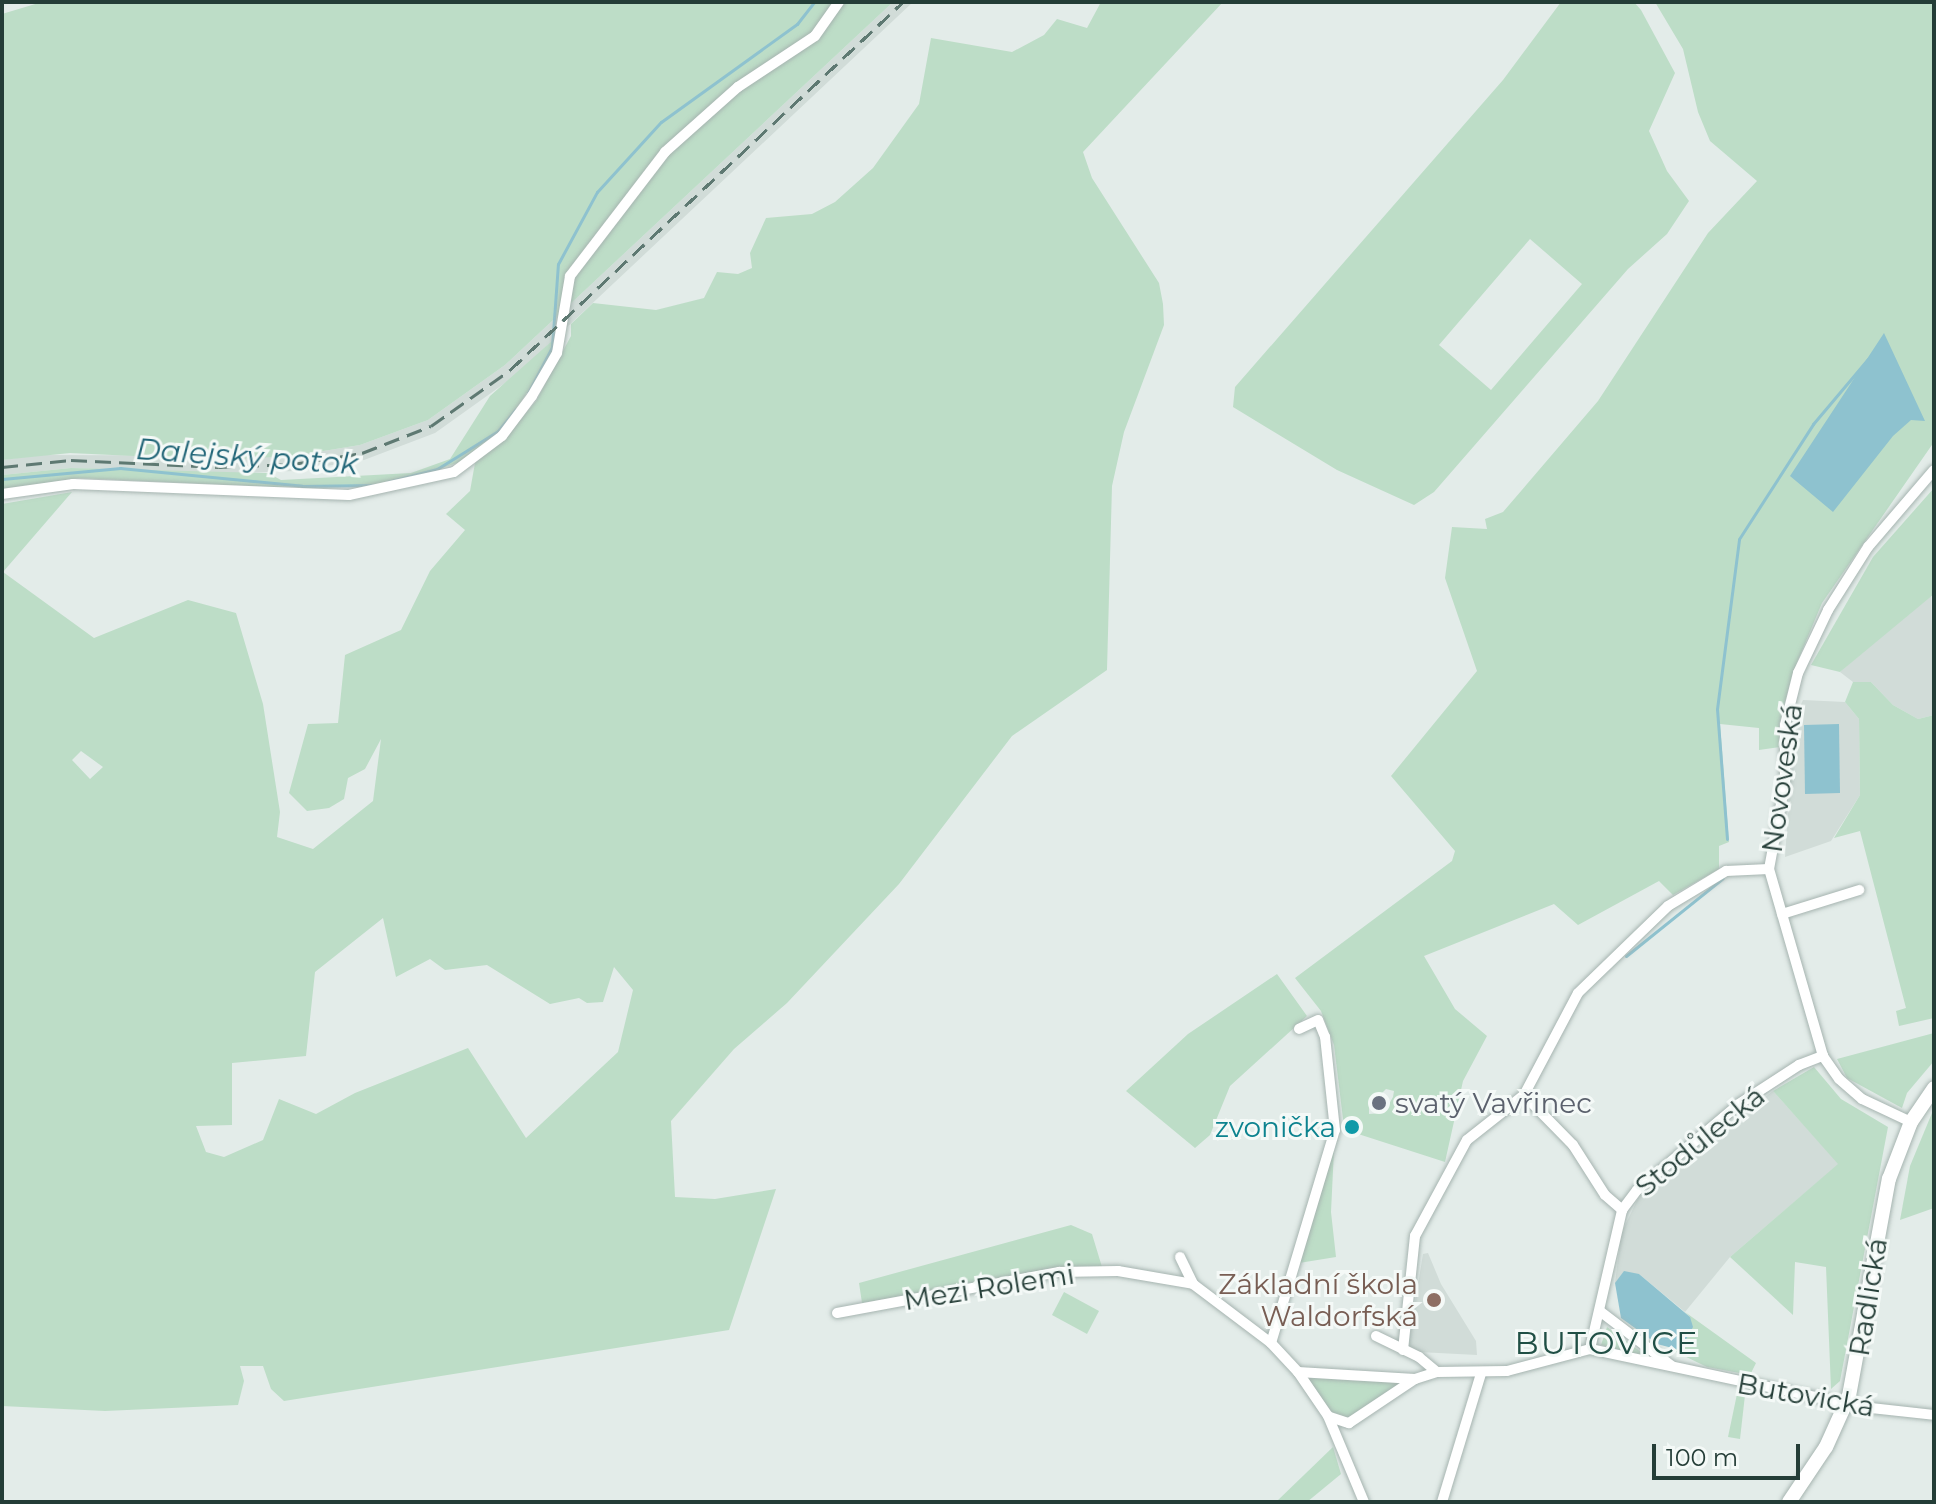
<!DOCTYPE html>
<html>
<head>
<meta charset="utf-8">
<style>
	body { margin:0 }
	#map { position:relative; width:1936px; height:1504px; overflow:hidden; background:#e3ece9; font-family:Montserrat,sans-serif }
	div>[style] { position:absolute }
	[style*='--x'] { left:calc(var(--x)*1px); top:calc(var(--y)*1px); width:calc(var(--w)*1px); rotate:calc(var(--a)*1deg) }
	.built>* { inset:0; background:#d1dcd8 }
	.green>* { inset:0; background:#bdddc7 }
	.water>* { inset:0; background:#8ec2cf }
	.stream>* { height:3px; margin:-1.5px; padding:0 1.5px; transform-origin:1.5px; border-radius:1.5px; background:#8ec2cf }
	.roads { filter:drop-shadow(0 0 2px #a6b4b0) drop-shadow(0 0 2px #a6b4b0) }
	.street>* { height:10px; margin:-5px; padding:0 5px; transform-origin:5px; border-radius:5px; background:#fff }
	.secondary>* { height:14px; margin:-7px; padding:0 7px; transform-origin:7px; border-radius:7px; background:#fff }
	.rail>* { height:3px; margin-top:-1.5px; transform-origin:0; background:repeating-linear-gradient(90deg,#5e7972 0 16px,transparent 0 24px) }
	.dots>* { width:22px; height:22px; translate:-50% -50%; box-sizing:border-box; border:4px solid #f4f9f7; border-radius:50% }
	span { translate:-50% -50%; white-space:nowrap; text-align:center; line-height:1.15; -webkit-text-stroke:6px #f4f9f7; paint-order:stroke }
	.street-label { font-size:28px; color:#243d37 }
	.worship-label { font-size:28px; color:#5b616d }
	.left { translate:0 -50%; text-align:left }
	.culture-label { font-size:28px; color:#0d838f }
	.right { translate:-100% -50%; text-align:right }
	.education-label { font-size:28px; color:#785e54 }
	.water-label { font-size:30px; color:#206577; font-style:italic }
	.quarter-label { font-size:32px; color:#204f45; letter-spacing:2px }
	.frame { position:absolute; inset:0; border:4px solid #243d37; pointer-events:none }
	.scale { position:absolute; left:1652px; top:1444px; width:148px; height:36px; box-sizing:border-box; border:4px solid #243d37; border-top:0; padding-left:10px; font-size:24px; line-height:28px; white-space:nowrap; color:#243d37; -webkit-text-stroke:6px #f4f9f7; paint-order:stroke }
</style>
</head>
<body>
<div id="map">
	<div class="built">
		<i style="clip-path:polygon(893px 2px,913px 2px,515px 376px,435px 433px,364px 460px,294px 471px,219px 474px,71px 468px,2px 475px,2px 460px,38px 455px,293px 456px,360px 445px,428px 420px,505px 365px)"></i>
		<i style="clip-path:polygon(1931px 591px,1934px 715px,1918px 719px,1893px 705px,1871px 682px,1853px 682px,1840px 672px)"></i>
		<i style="clip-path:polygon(1803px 700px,1845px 702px,1859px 719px,1860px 795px,1831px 841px,1785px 857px,1795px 717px)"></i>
		<i style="clip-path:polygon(1773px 1091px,1839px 1164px,1730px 1257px,1685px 1312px,1639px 1274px,1615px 1283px,1621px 1234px,1640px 1194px)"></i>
		<i style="clip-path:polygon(1428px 1253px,1441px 1284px,1476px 1341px,1477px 1355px,1419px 1352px,1408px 1346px,1423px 1254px)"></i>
	</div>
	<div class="green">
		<i style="clip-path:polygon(42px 2px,893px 2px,505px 365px,428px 420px,360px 445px,293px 456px,219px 460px,70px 453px,2px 460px,2px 14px)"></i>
		<i style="clip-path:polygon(evenodd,1101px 2px,1223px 2px,1083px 152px,1092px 178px,1159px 283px,1163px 304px,1164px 325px,1124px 432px,1112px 486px,1107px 670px,1012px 736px,899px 884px,787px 1003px,734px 1049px,671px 1121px,675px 1197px,715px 1199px,776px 1189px,729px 1330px,284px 1401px,271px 1389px,263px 1366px,240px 1366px,244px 1381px,238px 1405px,105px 1411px,2px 1406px,2px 504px,72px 492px,3px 572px,94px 638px,188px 600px,236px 613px,263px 704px,280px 812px,277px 837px,313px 849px,373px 801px,381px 739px,365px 769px,348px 778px,344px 799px,329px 808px,307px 811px,289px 793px,308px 724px,338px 723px,345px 655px,401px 630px,430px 571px,465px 530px,446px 514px,470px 491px,475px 463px,506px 437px,536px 401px,571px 336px,571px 324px,593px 303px,656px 310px,704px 298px,717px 272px,738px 274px,752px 268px,750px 253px,766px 218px,812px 214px,835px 202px,873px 168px,919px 104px,931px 38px,1012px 52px,1044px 35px,1057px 19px,1087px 28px,1101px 2px,81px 751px,103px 767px,90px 779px,72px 760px,81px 751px,1101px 2px,383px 918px,396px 977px,430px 959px,445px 970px,487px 965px,550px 1004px,579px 998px,587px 1003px,603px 1002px,614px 967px,633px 990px,618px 1052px,526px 1138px,468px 1048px,355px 1093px,316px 1114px,279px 1099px,263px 1140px,224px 1157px,206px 1152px,196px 1126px,232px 1125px,232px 1063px,306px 1056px,315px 972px,383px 918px)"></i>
		<i style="clip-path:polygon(evenodd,1561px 2px,1634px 2px,1641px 10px,1675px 73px,1649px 131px,1667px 171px,1689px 201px,1667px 234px,1628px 269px,1434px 492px,1414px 505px,1337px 470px,1233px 407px,1235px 387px,1503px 80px,1561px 2px,1530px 239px,1582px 284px,1491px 390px,1439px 345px,1530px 239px)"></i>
		<i style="clip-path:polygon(evenodd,1655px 2px,1934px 2px,1934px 442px,1822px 603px,1793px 672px,1779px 725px,1780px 747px,1759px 750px,1759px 728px,1720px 724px,1729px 842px,1719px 846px,1719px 869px,1673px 895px,1659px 881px,1578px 925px,1554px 904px,1424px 956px,1455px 1009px,1487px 1036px,1463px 1081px,1445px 1162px,1352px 1132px,1356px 1128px,1352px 1122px,1347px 1125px,1343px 1119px,1334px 1045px,1321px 1011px,1295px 978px,1452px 861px,1455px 851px,1391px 776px,1477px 671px,1445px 578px,1452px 527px,1487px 529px,1485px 519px,1503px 512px,1598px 401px,1708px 233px,1757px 181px,1710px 141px,1698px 112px,1683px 49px,1655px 2px,1386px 1089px,1394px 1091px,1393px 1097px,1384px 1113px,1369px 1114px,1369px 1106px,1386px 1089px)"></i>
		<i style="clip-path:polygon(552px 341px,553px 354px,501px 431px,460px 462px,394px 484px,272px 487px,78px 478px,2px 490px,2px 475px,71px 468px,268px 473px,281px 480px,411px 473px,450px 459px,490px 396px)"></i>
		<i style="clip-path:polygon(1934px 488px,1934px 594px,1840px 672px,1811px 665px,1873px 557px)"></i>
		<i style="clip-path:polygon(1853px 682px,1871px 682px,1893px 705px,1918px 719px,1934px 715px,1934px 1018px,1899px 1026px,1896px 1011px,1906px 1008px,1860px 831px,1834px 838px,1860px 795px,1859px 719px,1845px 702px)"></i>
		<i style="clip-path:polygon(1277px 974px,1307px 1016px,1230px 1086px,1210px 1135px,1195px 1148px,1126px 1091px,1188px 1034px)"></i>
		<i style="clip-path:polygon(1934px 1033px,1934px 1061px,1907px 1093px,1902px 1108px,1847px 1078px,1837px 1059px)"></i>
		<i style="clip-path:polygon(1814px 1067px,1841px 1099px,1888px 1127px,1840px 1381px,1831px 1389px,1826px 1267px,1795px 1262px,1793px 1315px,1730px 1257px,1838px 1164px,1773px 1091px)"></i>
		<i style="clip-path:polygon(1932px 1113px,1934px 1208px,1900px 1220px,1910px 1166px)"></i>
		<i style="clip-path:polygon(1334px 1150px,1331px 1212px,1336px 1257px,1299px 1263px)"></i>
		<i style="clip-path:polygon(1071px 1225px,1092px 1234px,1102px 1267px,1059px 1269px,862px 1303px,859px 1283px)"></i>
		<i style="clip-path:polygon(1064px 1292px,1099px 1311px,1087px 1334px,1052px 1315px)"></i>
		<i style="clip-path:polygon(1685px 1312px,1756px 1363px,1750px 1375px,1707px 1367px,1674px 1351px,1690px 1317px)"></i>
		<i style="clip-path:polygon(1607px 1327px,1641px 1352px,1641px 1356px,1601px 1345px)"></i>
		<i style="clip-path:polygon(1306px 1376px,1356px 1381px,1407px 1380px,1348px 1418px,1333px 1414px)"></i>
		<i style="clip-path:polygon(1737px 1394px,1745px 1395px,1740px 1439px,1728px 1437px)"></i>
		<i style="clip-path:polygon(1333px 1447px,1341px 1474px,1307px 1502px,1276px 1502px)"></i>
	</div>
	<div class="water">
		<i style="clip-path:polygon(1884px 333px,1925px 421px,1911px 420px,1893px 436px,1833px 512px,1790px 476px)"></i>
		<i style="clip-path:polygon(1839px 724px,1840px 793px,1805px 794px,1804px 725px)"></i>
		<i style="clip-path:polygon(1624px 1271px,1639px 1274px,1690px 1317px,1693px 1327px,1680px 1350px,1657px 1344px,1621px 1318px,1615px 1283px)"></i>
	</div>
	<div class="stream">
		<i style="--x:528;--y:393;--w:52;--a:-62.4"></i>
		<i style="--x:552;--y:347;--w:83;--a:-85.9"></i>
		<i style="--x:558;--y:264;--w:82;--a:-61.6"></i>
		<i style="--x:597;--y:192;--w:95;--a:-47.6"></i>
		<i style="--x:661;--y:122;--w:168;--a:-35.8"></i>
		<i style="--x:797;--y:24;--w:28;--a:-52"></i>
		<i style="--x:2;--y:479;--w:119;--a:-5.3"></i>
		<i style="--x:120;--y:468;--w:183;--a:5.6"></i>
		<i style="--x:302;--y:486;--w:74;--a:-0.8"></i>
		<i style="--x:387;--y:482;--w:52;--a:-14.6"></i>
		<i style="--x:437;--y:469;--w:72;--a:-31.9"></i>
		<i style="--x:498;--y:431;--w:28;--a:-51"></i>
		<i style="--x:1727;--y:839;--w:130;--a:-94.4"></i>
		<i style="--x:1717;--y:709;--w:171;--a:-82.6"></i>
		<i style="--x:1739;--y:539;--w:137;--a:-57.2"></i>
		<i style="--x:1813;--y:424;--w:85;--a:-49.8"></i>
		<i style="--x:1626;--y:956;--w:124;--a:-38.8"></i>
	</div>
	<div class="roads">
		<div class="street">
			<i style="--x:2;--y:494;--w:72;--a:-8"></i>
			<i style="--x:73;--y:484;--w:276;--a:2.3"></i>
			<i style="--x:349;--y:495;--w:107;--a:-12.4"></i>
			<i style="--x:454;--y:472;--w:60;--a:-36.9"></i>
			<i style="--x:502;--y:436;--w:50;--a:-53.1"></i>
			<i style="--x:532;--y:396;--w:50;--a:-59.8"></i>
			<i style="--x:557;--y:353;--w:78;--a:-80.4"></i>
			<i style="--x:570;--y:276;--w:156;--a:-52.5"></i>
			<i style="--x:665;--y:152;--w:98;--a:-41.7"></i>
			<i style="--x:738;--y:87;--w:92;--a:-33.5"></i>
			<i style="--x:815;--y:36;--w:42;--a:-54.8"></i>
			<i style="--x:1782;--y:914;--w:81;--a:-17.3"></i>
			<i style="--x:1524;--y:1095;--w:70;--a:45.6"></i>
			<i style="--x:1573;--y:1145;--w:59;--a:57.4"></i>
			<i style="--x:1605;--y:1195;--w:23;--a:41"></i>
			<i style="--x:1911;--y:1122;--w:54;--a:-154.9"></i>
			<i style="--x:1862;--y:1099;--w:30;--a:-139"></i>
			<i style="--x:1839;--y:1079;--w:28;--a:-125"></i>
			<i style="--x:1823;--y:1056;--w:195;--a:-106.1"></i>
			<i style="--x:1769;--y:869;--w:87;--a:-79.5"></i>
			<i style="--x:1785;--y:783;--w:58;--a:-90"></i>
			<i style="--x:1785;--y:725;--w:54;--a:-76"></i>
			<i style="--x:1798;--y:673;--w:70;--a:-64.5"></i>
			<i style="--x:1828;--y:610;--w:75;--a:-57.6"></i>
			<i style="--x:1868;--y:547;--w:101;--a:-49.4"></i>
			<i style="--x:1180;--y:1257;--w:30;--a:64"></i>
			<i style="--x:1601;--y:1312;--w:89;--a:37.3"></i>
			<i style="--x:837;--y:1313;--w:226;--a:-10.5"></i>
			<i style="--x:1059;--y:1272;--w:59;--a:-1"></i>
			<i style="--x:1118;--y:1271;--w:76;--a:9.8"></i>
			<i style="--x:1193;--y:1284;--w:98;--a:37.1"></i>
			<i style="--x:1271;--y:1343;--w:40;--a:47"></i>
			<i style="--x:1298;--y:1372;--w:53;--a:55.7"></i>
			<i style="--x:1328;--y:1416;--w:93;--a:67.3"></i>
			<i style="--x:1376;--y:1336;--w:48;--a:26"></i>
			<i style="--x:1419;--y:1357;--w:23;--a:40"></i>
			<i style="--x:1271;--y:1343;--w:222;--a:-73.3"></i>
			<i style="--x:1335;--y:1130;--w:94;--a:-96.1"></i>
			<i style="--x:1325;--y:1037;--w:18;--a:-112"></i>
			<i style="--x:1318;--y:1020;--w:21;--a:155"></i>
			<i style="--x:1590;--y:1349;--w:143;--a:-77"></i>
			<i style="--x:1622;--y:1210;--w:25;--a:-53"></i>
			<i style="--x:1637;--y:1190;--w:133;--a:-40.1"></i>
			<i style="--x:1739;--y:1104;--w:72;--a:-33"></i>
			<i style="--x:1799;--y:1065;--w:26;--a:-21"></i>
			<i style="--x:1403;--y:1350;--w:115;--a:-84"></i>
			<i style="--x:1415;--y:1236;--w:109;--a:-61.6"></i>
			<i style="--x:1467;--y:1140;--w:73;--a:-38.3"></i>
			<i style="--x:1524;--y:1095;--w:115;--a:-62.1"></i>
			<i style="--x:1578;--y:993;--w:125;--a:-44"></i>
			<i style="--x:1668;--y:906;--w:68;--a:-31.1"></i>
			<i style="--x:1726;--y:871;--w:43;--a:-2.7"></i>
			<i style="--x:1298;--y:1372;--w:117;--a:3.4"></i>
			<i style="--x:1330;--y:1417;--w:20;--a:18"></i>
			<i style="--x:1349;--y:1423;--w:79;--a:-33.7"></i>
			<i style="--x:1415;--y:1379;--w:23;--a:-18"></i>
			<i style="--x:1437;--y:1372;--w:70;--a:-0.8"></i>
			<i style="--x:1507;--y:1371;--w:86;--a:-14.8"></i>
			<i style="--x:1590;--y:1349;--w:278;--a:12"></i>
			<i style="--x:1862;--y:1407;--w:72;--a:6.3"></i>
			<i style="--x:1442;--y:1502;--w:134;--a:-73.1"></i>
		</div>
		<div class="secondary">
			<i style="--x:1789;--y:1502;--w:66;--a:-56.1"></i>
			<i style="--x:1826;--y:1447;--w:56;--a:-65.7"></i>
			<i style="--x:1849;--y:1396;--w:221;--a:-79.6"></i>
			<i style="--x:1889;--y:1179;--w:61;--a:-68.9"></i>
			<i style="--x:1911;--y:1122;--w:41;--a:-55.9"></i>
		</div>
	</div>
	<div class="rail">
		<i style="--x:2;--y:467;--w:69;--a:-5.8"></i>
		<i style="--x:71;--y:460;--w:148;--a:2.7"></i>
		<i style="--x:219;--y:467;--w:74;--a:-2.3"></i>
		<i style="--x:293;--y:464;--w:70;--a:-9.1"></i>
		<i style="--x:362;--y:453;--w:74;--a:-21.4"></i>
		<i style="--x:431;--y:426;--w:97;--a:-35.3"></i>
		<i style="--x:510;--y:370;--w:538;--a:-43.12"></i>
	</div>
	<div class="dots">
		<i style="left:1379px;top:1103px;background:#6b7280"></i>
		<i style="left:1352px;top:1127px;background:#0f9aa8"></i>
		<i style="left:1434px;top:1300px;background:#8d6e63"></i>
	</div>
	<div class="street-label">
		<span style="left:1782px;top:778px;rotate:-82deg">Novoveská</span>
		<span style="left:1700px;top:1141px;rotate:-39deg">Stodůlecká</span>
		<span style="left:989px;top:1287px;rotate:-9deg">Mezi Rolemi</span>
		<span style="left:1868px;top:1297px;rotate:-81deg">Radlická</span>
		<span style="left:1806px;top:1395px;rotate:10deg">Butovická</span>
	</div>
	<div class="worship-label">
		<span class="left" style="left:1395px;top:1103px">svatý Vavřinec</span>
	</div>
	<div class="culture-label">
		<span class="right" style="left:1336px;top:1127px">zvonička</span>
	</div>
	<div class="education-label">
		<span class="right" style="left:1418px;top:1300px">Základní škola<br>Waldorfská</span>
	</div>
	<div class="water-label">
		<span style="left:247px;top:457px;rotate:4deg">Dalejský potok</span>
	</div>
	<div class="quarter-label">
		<span style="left:1607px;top:1343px">BUTOVICE</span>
	</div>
	<div class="frame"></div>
	<div class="scale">100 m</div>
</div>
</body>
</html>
